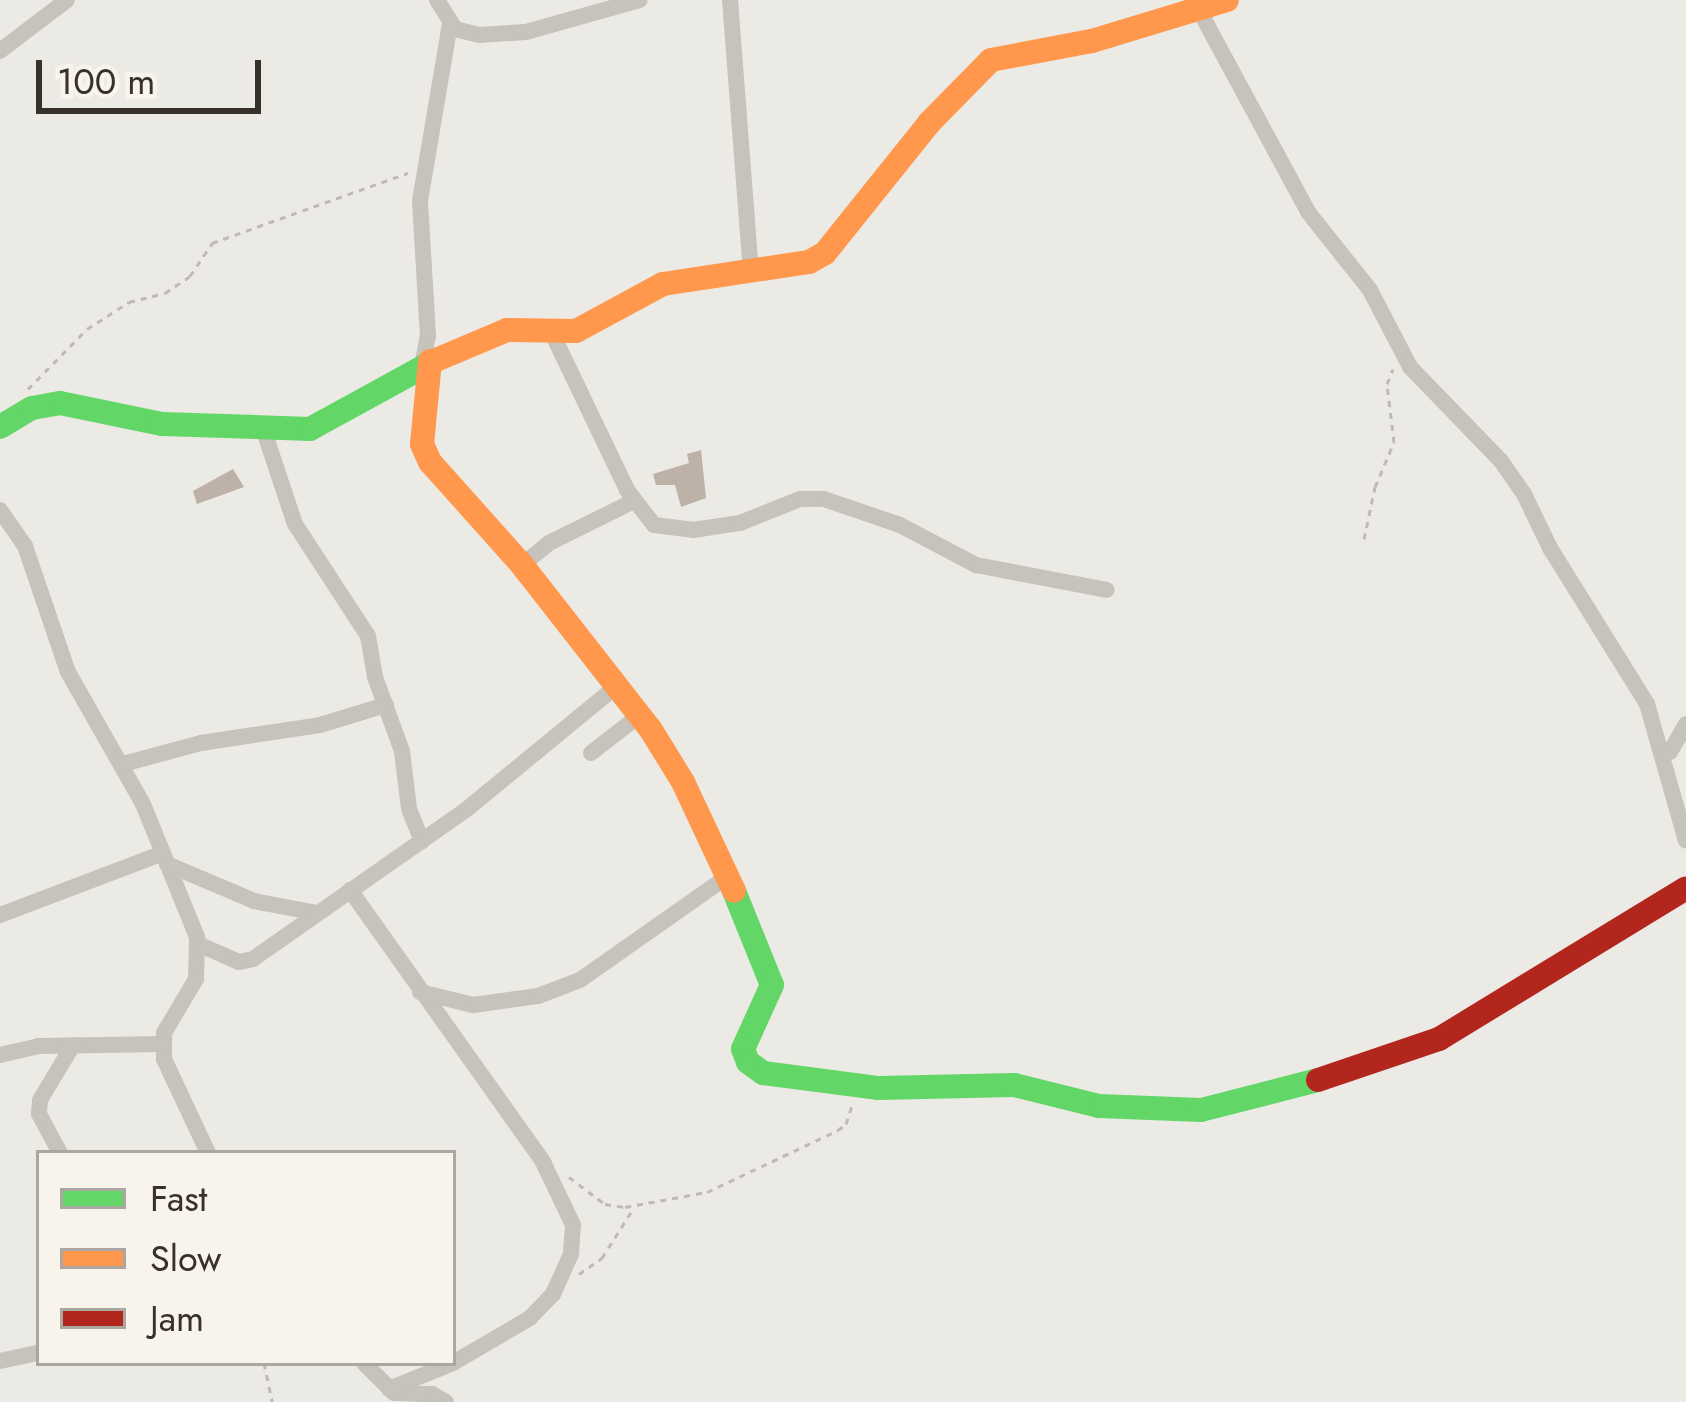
<!DOCTYPE html>
<html>
<head>
<meta charset="utf-8">
<style>
	body { margin:0 }
	#map { position:relative; width:1686px; height:1402px; overflow:hidden; background:#eceae4; font-family:Jost,sans-serif }
	div>[style] { position:absolute }
	[style*='--x'] { left:calc(var(--x)*1px); top:calc(var(--y)*1px); width:calc(var(--w)*1px); rotate:calc(var(--a)*1deg) }
	.building>* { inset:0; background:#beb1a8 }
	.path>* { height:3px; margin-top:-1.5px; transform-origin:0; background:repeating-linear-gradient(90deg,#bebab5 0 6px,transparent 0 12px) }
	.street>* { height:16px; margin:-8px; padding:0 8px; transform-origin:8px; border-radius:8px; background:#c6c2bc }
	.fast>* { height:24px; margin:-12px; padding:0 12px; transform-origin:12px; border-radius:12px; background:#63d668 }
	.slow>* { height:24px; margin:-12px; padding:0 12px; transform-origin:12px; border-radius:12px; background:#ff974d }
	.jam>* { height:24px; margin:-12px; padding:0 12px; transform-origin:12px; border-radius:12px; background:#b3261e }
	span { translate:-50% -50%; white-space:nowrap; text-align:center; line-height:1.15; -webkit-text-stroke:12px #f8f4ec; paint-order:stroke }
	.legend { position:absolute; left:36px; top:1150px; width:420px; height:216px; box-sizing:border-box; background:#f8f4ec; border:3px solid #aba69f; margin:0; padding:15px 21px; list-style:none; font-size:36px; color:#37302b }
	.legend li { display:flex; align-items:center; gap:24px; height:60px }
	.legend b { width:60px; border:3px solid #aba69f }
	.scale { position:absolute; left:36px; top:60px; width:225px; height:54px; box-sizing:border-box; border:6px solid #37302b; border-top:0; padding-left:15px; font-size:36px; line-height:42px; white-space:nowrap; color:#37302b; -webkit-text-stroke:9px #f8f4ec; paint-order:stroke }
</style>
</head>
<body>
<div id="map">
	<div class="building">
		<i style="clip-path:polygon(701px 450px,706px 498px,681px 507px,675px 485px,656px 485px,653px 474px,689px 463px,687px 454px)"></i>
		<i style="clip-path:polygon(233px 469px,244px 487px,197px 504px,193px 491px)"></i>
	</div>
	<div class="path">
		<i style="--x:28;--y:389;--w:84;--a:-45.5"></i>
		<i style="--x:87;--y:329;--w:50;--a:-32.7"></i>
		<i style="--x:129;--y:302;--w:37;--a:-14"></i>
		<i style="--x:165;--y:293;--w:30;--a:-34"></i>
		<i style="--x:190;--y:276;--w:40;--a:-56"></i>
		<i style="--x:212;--y:243;--w:208;--a:-19.7"></i>
		<i style="--x:1364;--y:539;--w:53;--a:-78.1"></i>
		<i style="--x:1375;--y:487;--w:49;--a:-67.1"></i>
		<i style="--x:1394;--y:442;--w:58;--a:-96.9"></i>
		<i style="--x:1387;--y:384;--w:16;--a:-68"></i>
		<i style="--x:569;--y:1177;--w:45;--a:36.9"></i>
		<i style="--x:605;--y:1204;--w:20;--a:9"></i>
		<i style="--x:625;--y:1207;--w:83;--a:-10.4"></i>
		<i style="--x:707;--y:1192;--w:145;--a:-25.3"></i>
		<i style="--x:838;--y:1130;--w:10;--a:-37"></i>
		<i style="--x:846;--y:1124;--w:22;--a:-72"></i>
		<i style="--x:579;--y:1274;--w:28;--a:-35"></i>
		<i style="--x:602;--y:1258;--w:58;--a:-57.7"></i>
		<i style="--x:264;--y:1363;--w:40;--a:78"></i>
	</div>
	<div class="street">
		<i style="--x:437;--y:0;--w:34;--a:58"></i>
		<i style="--x:455;--y:29;--w:25;--a:14"></i>
		<i style="--x:479;--y:35;--w:47;--a:-3.7"></i>
		<i style="--x:526;--y:32;--w:118;--a:-15.7"></i>
		<i style="--x:730;--y:0;--w:273;--a:85.6"></i>
		<i style="--x:1199;--y:10;--w:230;--a:61.6"></i>
		<i style="--x:1308;--y:212;--w:100;--a:51.5"></i>
		<i style="--x:1370;--y:290;--w:87;--a:62.5"></i>
		<i style="--x:1410;--y:367;--w:131;--a:45.9"></i>
		<i style="--x:1501;--y:461;--w:40;--a:55.1"></i>
		<i style="--x:1524;--y:494;--w:60;--a:64.3"></i>
		<i style="--x:1550;--y:548;--w:184;--a:58.1"></i>
		<i style="--x:1647;--y:704;--w:142;--a:74.1"></i>
		<i style="--x:0;--y:51;--w:84;--a:-37.3"></i>
		<i style="--x:550;--y:329;--w:178;--a:64.4"></i>
		<i style="--x:627;--y:490;--w:44;--a:52.4"></i>
		<i style="--x:654;--y:525;--w:39;--a:7"></i>
		<i style="--x:693;--y:530;--w:48;--a:-8.5"></i>
		<i style="--x:740;--y:523;--w:65;--a:-21.8"></i>
		<i style="--x:800;--y:499;--w:24;--a:0"></i>
		<i style="--x:824;--y:499;--w:80;--a:18.9"></i>
		<i style="--x:900;--y:525;--w:86;--a:27.8"></i>
		<i style="--x:976;--y:565;--w:133;--a:10.8"></i>
		<i style="--x:422;--y:366;--w:31;--a:-79"></i>
		<i style="--x:428;--y:336;--w:135;--a:-93.4"></i>
		<i style="--x:420;--y:201;--w:181;--a:-80.4"></i>
		<i style="--x:264;--y:431;--w:98;--a:71.6"></i>
		<i style="--x:295;--y:524;--w:134;--a:56.9"></i>
		<i style="--x:368;--y:636;--w:42;--a:80.3"></i>
		<i style="--x:375;--y:677;--w:79;--a:70"></i>
		<i style="--x:402;--y:751;--w:58;--a:83.1"></i>
		<i style="--x:409;--y:809;--w:35;--a:68"></i>
		<i style="--x:0;--y:510;--w:44;--a:55.2"></i>
		<i style="--x:25;--y:546;--w:133;--a:71.2"></i>
		<i style="--x:68;--y:672;--w:152;--a:60.4"></i>
		<i style="--x:143;--y:804;--w:144;--a:67.9"></i>
		<i style="--x:197;--y:937;--w:42;--a:91.4"></i>
		<i style="--x:196;--y:979;--w:63;--a:120.7"></i>
		<i style="--x:164;--y:1033;--w:26;--a:90"></i>
		<i style="--x:164;--y:1059;--w:104;--a:64.9"></i>
		<i style="--x:522;--y:565;--w:35;--a:-39"></i>
		<i style="--x:549;--y:543;--w:95;--a:-26.3"></i>
		<i style="--x:1670;--y:752;--w:32;--a:-60"></i>
		<i style="--x:591;--y:753;--w:62;--a:-37.8"></i>
		<i style="--x:123;--y:764;--w:81;--a:-15.1"></i>
		<i style="--x:201;--y:743;--w:120;--a:-8.6"></i>
		<i style="--x:320;--y:725;--w:69;--a:-16.9"></i>
		<i style="--x:167;--y:864;--w:95;--a:23"></i>
		<i style="--x:254;--y:901;--w:64;--a:10.8"></i>
		<i style="--x:350;--y:890;--w:334;--a:54.6"></i>
		<i style="--x:543;--y:1162;--w:70;--a:64.5"></i>
		<i style="--x:573;--y:1225;--w:29;--a:94"></i>
		<i style="--x:571;--y:1254;--w:44;--a:114.2"></i>
		<i style="--x:553;--y:1294;--w:33;--a:134"></i>
		<i style="--x:530;--y:1318;--w:89;--a:149.7"></i>
		<i style="--x:0;--y:915;--w:174;--a:-20.8"></i>
		<i style="--x:198;--y:944;--w:45;--a:23.7"></i>
		<i style="--x:239;--y:962;--w:14;--a:-12"></i>
		<i style="--x:253;--y:959;--w:261;--a:-35"></i>
		<i style="--x:467;--y:809;--w:194;--a:-39.4"></i>
		<i style="--x:420;--y:992;--w:55;--a:13.8"></i>
		<i style="--x:473;--y:1005;--w:66;--a:-7.9"></i>
		<i style="--x:538;--y:996;--w:45;--a:-20.9"></i>
		<i style="--x:580;--y:980;--w:177;--a:-35.1"></i>
		<i style="--x:0;--y:1055;--w:39;--a:-13"></i>
		<i style="--x:38;--y:1046;--w:126;--a:-0.9"></i>
		<i style="--x:60;--y:1153;--w:44;--a:-118.3"></i>
		<i style="--x:39;--y:1114;--w:14;--a:-86"></i>
		<i style="--x:40;--y:1100;--w:64;--a:-59"></i>
		<i style="--x:0;--y:1361;--w:40;--a:-12"></i>
		<i style="--x:364;--y:1363;--w:42;--a:45"></i>
		<i style="--x:394;--y:1393;--w:38;--a:2"></i>
		<i style="--x:432;--y:1394;--w:16;--a:30"></i>
		<i style="--x:389;--y:1389;--w:69;--a:-22.1"></i>
	</div>
	<div class="fast">
		<i style="--x:0;--y:427;--w:37;--a:-31"></i>
		<i style="--x:32;--y:408;--w:28;--a:-10"></i>
		<i style="--x:60;--y:403;--w:104;--a:11.6"></i>
		<i style="--x:162;--y:424;--w:148;--a:1.9"></i>
		<i style="--x:310;--y:429;--w:144;--a:-28.7"></i>
		<i style="--x:734;--y:891;--w:101;--a:68"></i>
		<i style="--x:772;--y:985;--w:70;--a:114.4"></i>
		<i style="--x:743;--y:1049;--w:14;--a:69"></i>
		<i style="--x:748;--y:1062;--w:19;--a:36"></i>
		<i style="--x:763;--y:1073;--w:117;--a:7.4"></i>
		<i style="--x:879;--y:1088;--w:135;--a:-1.3"></i>
		<i style="--x:1014;--y:1085;--w:88;--a:13.9"></i>
		<i style="--x:1099;--y:1106;--w:102;--a:2.2"></i>
		<i style="--x:1201;--y:1110;--w:121;--a:-14.4"></i>
	</div>
	<div class="slow">
		<i style="--x:436;--y:360;--w:77;--a:-22.9"></i>
		<i style="--x:507;--y:330;--w:69;--a:0.8"></i>
		<i style="--x:576;--y:331;--w:99;--a:-28.4"></i>
		<i style="--x:663;--y:284;--w:148;--a:-8.6"></i>
		<i style="--x:809;--y:262;--w:18;--a:-29"></i>
		<i style="--x:825;--y:253;--w:166;--a:-51.3"></i>
		<i style="--x:929;--y:123;--w:88;--a:-45.5"></i>
		<i style="--x:991;--y:60;--w:103;--a:-10.7"></i>
		<i style="--x:1092;--y:41;--w:141;--a:-16.9"></i>
		<i style="--x:430;--y:361;--w:83;--a:95.5"></i>
		<i style="--x:422;--y:444;--w:20;--a:66"></i>
		<i style="--x:430;--y:462;--w:138;--a:48.2"></i>
		<i style="--x:522;--y:565;--w:209;--a:52"></i>
		<i style="--x:651;--y:730;--w:61;--a:58.4"></i>
		<i style="--x:683;--y:782;--w:120;--a:64.9"></i>
	</div>
	<div class="jam">
		<i style="--x:1318;--y:1080;--w:128;--a:-18.7"></i>
		<i style="--x:1439;--y:1039;--w:289;--a:-31.4"></i>
	</div>
	<ul class="legend">
	<li><b style="height:15px;background:#63d668"></b>Fast</li>
	<li><b style="height:15px;background:#ff974d"></b>Slow</li>
	<li><b style="height:15px;background:#b3261e"></b>Jam</li>
	</ul>
	<div class="scale">100 m</div>
</div>
</body>
</html>
